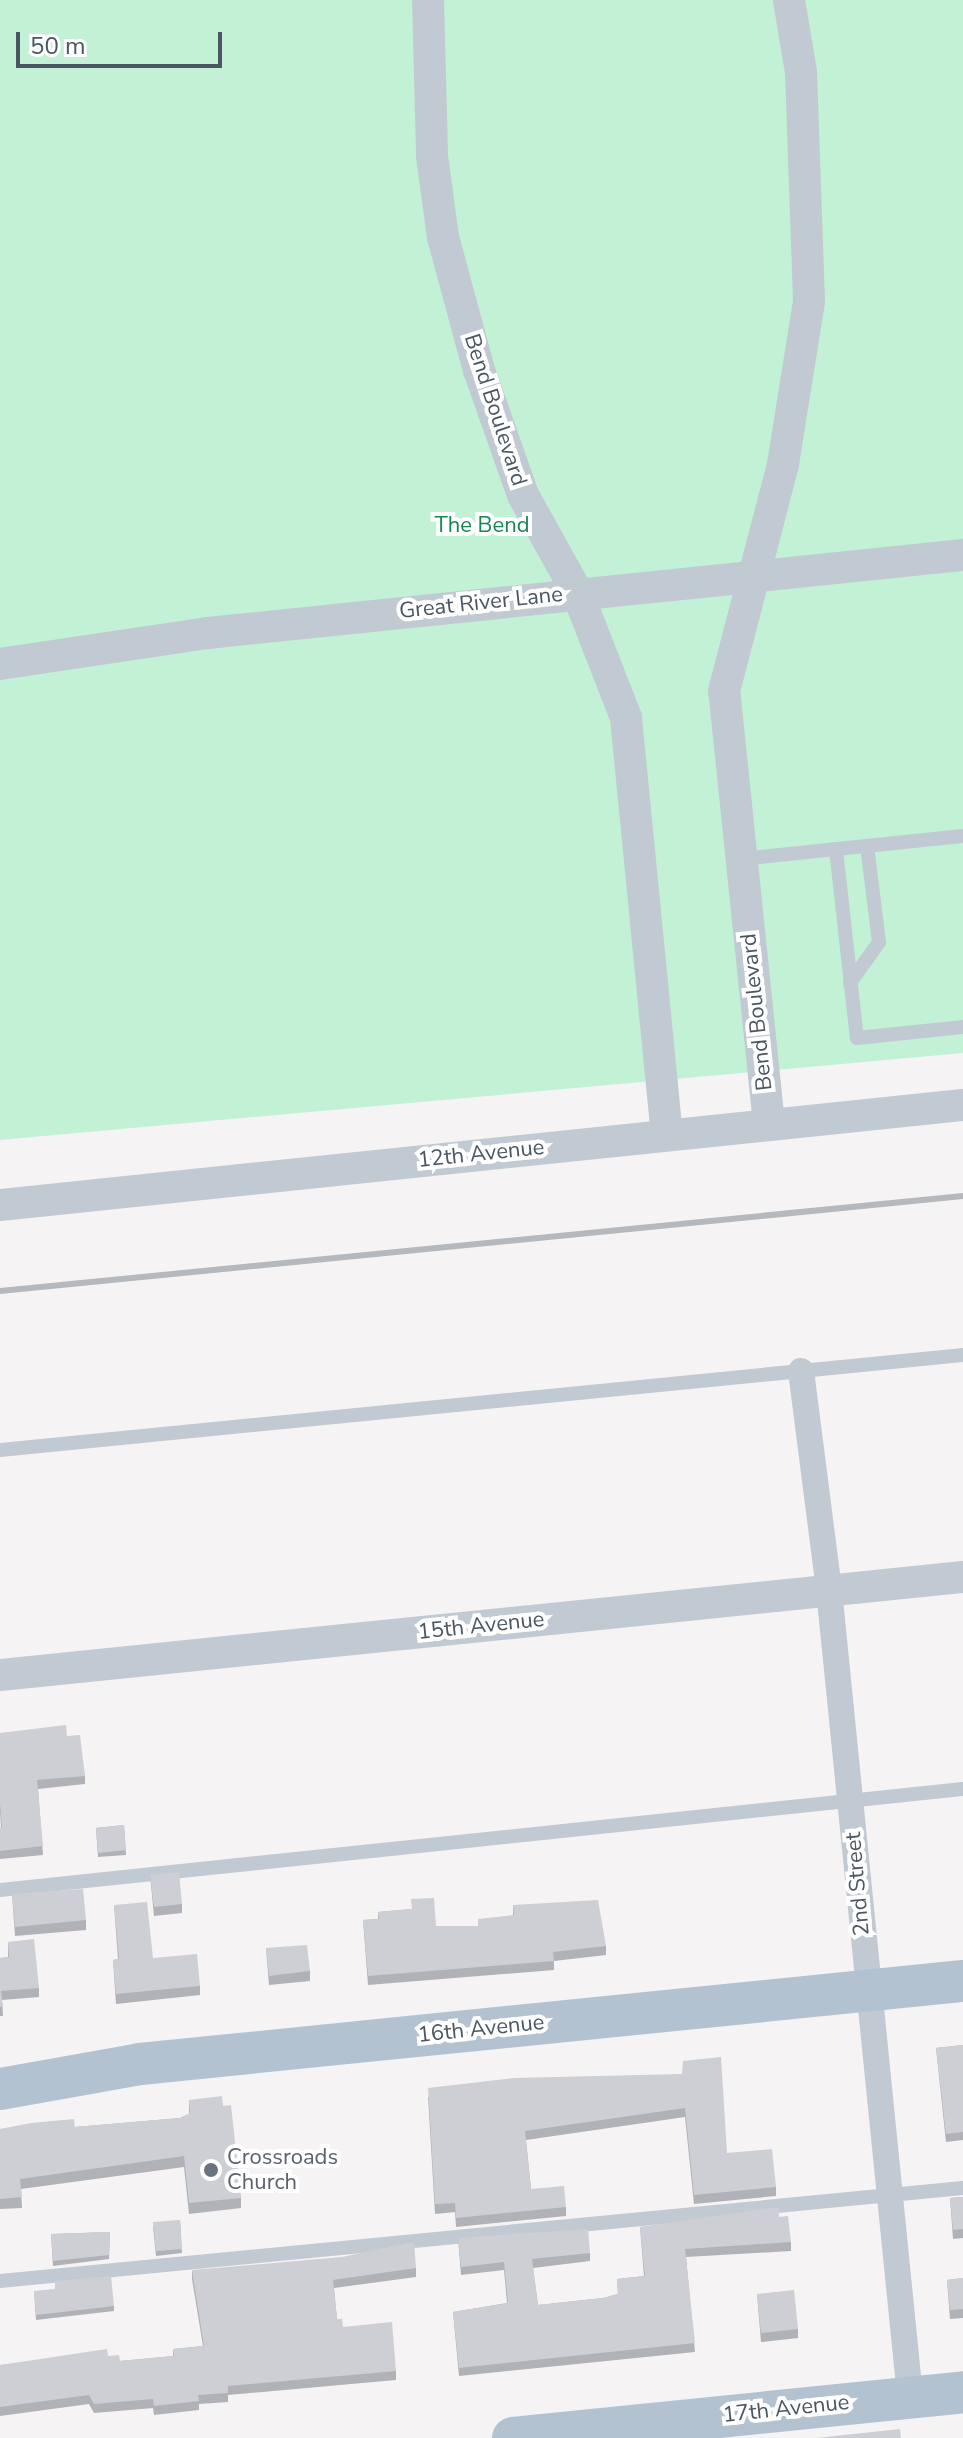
<!DOCTYPE html>
<html>
<head>
<meta charset="utf-8">
<style>
	body { margin:0 }
	#map { position:relative; width:963px; height:2438px; overflow:hidden; background:#f5f3f3; font-family:"Nunito Sans",sans-serif }
	div>[style] { position:absolute }
	[style*='--x'] { left:calc(var(--x)*1px); top:calc(var(--y)*1px); width:calc(var(--w)*1px); rotate:calc(var(--a)*1deg) }
	.green>* { inset:0; background:#c3f1d5 }
	.service>* { height:14px; margin:-7px; padding:0 7px; transform-origin:7px; border-radius:7px; background:#c1cad2 }
	.minor>* { height:26px; margin:-13px; padding:0 13px; transform-origin:13px; border-radius:13px; background:#c1cad2 }
	.tertiary>* { height:32px; margin:-16px; padding:0 16px; transform-origin:16px; border-radius:16px; background:#c1cad2 }
	.primary>* { height:42px; margin:-21px; padding:0 21px; transform-origin:21px; border-radius:21px; background:#b3c2d1 }
	.rail>* { height:6px; margin:-3px; padding:0 3px; transform-origin:3px; border-radius:3px; background:#b5b8bd }
	.wall>* { inset:0; background:#b0b2b7 }
	.building>* { inset:0; background:#cdcfd5 }
	.dots>* { width:22px; height:22px; translate:-50% -50%; box-sizing:border-box; border:4px solid #fff; border-radius:50% }
	span { translate:-50% -50%; white-space:nowrap; text-align:center; line-height:1.15; -webkit-text-stroke:8px #fff; paint-order:stroke }
	.street-label { font-size:22px; color:#4a5661 }
	.park-label { font-size:22px; color:#17864f }
	.worship-label { font-size:22px; color:#5b616d }
	.left { translate:0 -50%; text-align:left }
	.scale { position:absolute; left:16px; top:32px; width:206px; height:36px; box-sizing:border-box; border:4px solid #4a5661; border-top:0; padding-left:10px; font-size:24px; line-height:28px; white-space:nowrap; color:#4a5661; -webkit-text-stroke:6px #fff; paint-order:stroke }
</style>
</head>
<body>
<div id="map">
	<div class="green">
		<i style="clip-path:polygon(0 0,963px 0,963px 1053px,0 1140px)"></i>
	</div>
	<div class="service">
		<i style="--x:836;--y:849;--w:190;--a:83.7"></i>
		<i style="--x:857;--y:1038;--w:107;--a:-5.9"></i>
		<i style="--x:741;--y:859;--w:223;--a:-5.9"></i>
		<i style="--x:850;--y:983;--w:50;--a:-54.7"></i>
		<i style="--x:879;--y:942;--w:97;--a:-97.1"></i>
		<i style="--x:0;--y:1450;--w:968;--a:-5.63"></i>
		<i style="--x:0;--y:1890;--w:968;--a:-5.99"></i>
		<i style="--x:0;--y:2281;--w:967;--a:-5.52"></i>
	</div>
	<div class="minor">
		<i style="--x:801;--y:1371;--w:221;--a:82.7"></i>
		<i style="--x:829;--y:1590;--w:810;--a:84.26"></i>
	</div>
	<div class="tertiary">
		<i style="--x:428;--y:0;--w:156;--a:88.5"></i>
		<i style="--x:432;--y:156;--w:82;--a:82.3"></i>
		<i style="--x:443;--y:237;--w:138;--a:74.9"></i>
		<i style="--x:479;--y:370;--w:133;--a:70.6"></i>
		<i style="--x:523;--y:495;--w:111;--a:60.9"></i>
		<i style="--x:577;--y:592;--w:135;--a:68.7"></i>
		<i style="--x:626;--y:718;--w:418;--a:84.4"></i>
		<i style="--x:0;--y:664;--w:210;--a:-8.5"></i>
		<i style="--x:208;--y:633;--w:759;--a:-5.9"></i>
		<i style="--x:769;--y:1124;--w:435;--a:-95.9"></i>
		<i style="--x:724;--y:691;--w:235;--a:-75.4"></i>
		<i style="--x:783;--y:464;--w:165;--a:-80.9"></i>
		<i style="--x:809;--y:301;--w:229;--a:-92"></i>
		<i style="--x:801;--y:72;--w:73;--a:-99.5"></i>
		<i style="--x:0;--y:1205;--w:968;--a:-5.93"></i>
		<i style="--x:0;--y:1675;--w:968;--a:-5.81"></i>
	</div>
	<div class="primary">
		<i style="--x:0;--y:2089;--w:142;--a:-10.1"></i>
		<i style="--x:140;--y:2064;--w:827;--a:-5.76"></i>
		<i style="--x:513;--y:2438;--w:452;--a:-5.8"></i>
	</div>
	<div class="rail">
		<i style="--x:0;--y:1291;--w:968;--a:-5.63"></i>
	</div>
	<div class="wall">
		<i style="clip-path:polygon(0 1733px,67px 1736px,85px 1776px,85px 1784px,38px 1789px,43px 1855px,0 1859px,0 1827px,1px 1827px,0 1812px)"></i>
		<i style="clip-path:polygon(124px 1825px,126px 1855px,98px 1857px,96px 1828px)"></i>
		<i style="clip-path:polygon(150px 1875px,182px 1904px,182px 1913px,154px 1916px)"></i>
		<i style="clip-path:polygon(12px 1894px,86px 1920px,86px 1930px,15px 1936px)"></i>
		<i style="clip-path:polygon(114px 1905px,153px 1958px,200px 1986px,200px 1995px,116px 2004px,113px 1960px,118px 1959px)"></i>
		<i style="clip-path:polygon(513px 1905px,606px 1946px,606px 1955px,554px 1961px,554px 1970px,368px 1985px,363px 1920px,378px 1919px,378px 1912px,411px 1909px,436px 1926px,478px 1926px,513px 1915px)"></i>
		<i style="clip-path:polygon(8px 1942px,39px 1988px,39px 1997px,2px 2000px,3px 2016px,0 2016px,0 1958px,8px 1957px)"></i>
		<i style="clip-path:polygon(266px 1948px,310px 1971px,310px 1981px,269px 1985px)"></i>
		<i style="clip-path:polygon(963px 2045px,963px 2140px,946px 2142px,936px 2048px)"></i>
		<i style="clip-path:polygon(682px 2074px,727px 2153px,776px 2187px,776px 2196px,694px 2204px,685px 2117px,526px 2140px,531px 2189px,566px 2207px,566px 2216px,456px 2227px,455px 2212px,435px 2214px,428px 2097px)"></i>
		<i style="clip-path:polygon(189px 2100px,223px 2106px,241px 2198px,241px 2208px,189px 2214px,184px 2167px,21px 2189px,22px 2208px,0 2209px,0 2129px,75px 2127px,180px 2118px,189px 2114px)"></i>
		<i style="clip-path:polygon(963px 2197px,963px 2238px,953px 2239px,950px 2198px)"></i>
		<i style="clip-path:polygon(779px 2217px,791px 2242px,791px 2251px,686px 2257px,695px 2352px,459px 2376px,453px 2312px,507px 2303px,504px 2270px,461px 2275px,458px 2238px,590px 2253px,590px 2261px,533px 2268px,538px 2305px,603px 2298px,618px 2294px,617px 2279px,644px 2276px,640px 2227px)"></i>
		<i style="clip-path:polygon(180px 2220px,182px 2253px,156px 2256px,153px 2227px)"></i>
		<i style="clip-path:polygon(110px 2232px,109px 2259px,53px 2266px,51px 2234px)"></i>
		<i style="clip-path:polygon(416px 2268px,416px 2277px,334px 2288px,337px 2319px,343px 2327px,396px 2371px,396px 2380px,228px 2395px,228px 2402px,199px 2404px,199px 2410px,154px 2415px,153px 2408px,94px 2413px,89px 2404px,0 2416px,0 2365px,108px 2356px,120px 2361px,173px 2356px,173px 2349px,203px 2346px,192px 2279px,192px 2270px)"></i>
		<i style="clip-path:polygon(963px 2278px,963px 2318px,950px 2319px,947px 2280px)"></i>
		<i style="clip-path:polygon(34px 2291px,114px 2306px,114px 2311px,36px 2320px)"></i>
		<i style="clip-path:polygon(757px 2294px,798px 2329px,798px 2338px,761px 2342px)"></i>
	</div>
	<div class="building">
		<i style="clip-path:polygon(66px 1725px,67px 1736px,80px 1735px,85px 1776px,37px 1780px,43px 1846px,0 1851px,0 1827px,2px 1827px,0 1804px,0 1733px)"></i>
		<i style="clip-path:polygon(124px 1825px,126px 1850px,98px 1853px,96px 1828px)"></i>
		<i style="clip-path:polygon(179px 1872px,182px 1904px,154px 1907px,150px 1875px)"></i>
		<i style="clip-path:polygon(83px 1889px,86px 1920px,15px 1927px,12px 1894px)"></i>
		<i style="clip-path:polygon(434px 1898px,436px 1926px,478px 1926px,478px 1919px,514px 1915px,513px 1905px,598px 1900px,606px 1946px,553px 1952px,554px 1961px,368px 1976px,363px 1920px,379px 1919px,378px 1912px,412px 1909px,411px 1899px)"></i>
		<i style="clip-path:polygon(147px 1902px,153px 1958px,197px 1954px,200px 1986px,116px 1994px,113px 1960px,119px 1959px,114px 1905px)"></i>
		<i style="clip-path:polygon(34px 1939px,39px 1988px,1px 1991px,3px 2007px,0 2007px,0 1958px,9px 1957px,8px 1942px)"></i>
		<i style="clip-path:polygon(307px 1945px,310px 1971px,269px 1976px,266px 1948px)"></i>
		<i style="clip-path:polygon(963px 2045px,963px 2132px,946px 2134px,936px 2048px)"></i>
		<i style="clip-path:polygon(721px 2057px,727px 2153px,772px 2149px,776px 2187px,694px 2195px,685px 2108px,525px 2131px,531px 2189px,564px 2186px,566px 2207px,456px 2218px,455px 2203px,435px 2204px,428px 2088px,514px 2078px,682px 2074px,683px 2061px)"></i>
		<i style="clip-path:polygon(222px 2096px,223px 2106px,231px 2105px,241px 2198px,189px 2203px,184px 2156px,20px 2179px,22px 2197px,0 2199px,0 2129px,31px 2123px,74px 2119px,75px 2127px,180px 2118px,190px 2113px,189px 2100px)"></i>
		<i style="clip-path:polygon(963px 2197px,963px 2229px,953px 2230px,950px 2198px)"></i>
		<i style="clip-path:polygon(778px 2207px,779px 2217px,788px 2216px,791px 2242px,685px 2249px,695px 2343px,459px 2368px,453px 2312px,508px 2303px,504px 2262px,461px 2267px,458px 2238px,588px 2229px,590px 2253px,532px 2259px,538px 2305px,603px 2298px,618px 2294px,617px 2279px,645px 2276px,640px 2227px)"></i>
		<i style="clip-path:polygon(180px 2220px,182px 2249px,156px 2251px,153px 2222px)"></i>
		<i style="clip-path:polygon(110px 2232px,109px 2255px,53px 2261px,51px 2234px)"></i>
		<i style="clip-path:polygon(414px 2242px,416px 2268px,333px 2280px,337px 2319px,342px 2319px,343px 2327px,392px 2322px,396px 2371px,228px 2386px,228px 2393px,198px 2395px,199px 2401px,154px 2406px,153px 2399px,94px 2404px,89px 2395px,0 2407px,0 2365px,107px 2349px,108px 2356px,119px 2355px,120px 2361px,174px 2356px,173px 2349px,204px 2346px,192px 2270px,342px 2257px)"></i>
		<i style="clip-path:polygon(111px 2276px,114px 2306px,36px 2315px,34px 2291px,55px 2289px,55px 2281px)"></i>
		<i style="clip-path:polygon(963px 2278px,963px 2309px,950px 2310px,947px 2280px)"></i>
		<i style="clip-path:polygon(794px 2290px,798px 2329px,761px 2333px,757px 2294px)"></i>
		<i style="clip-path:polygon(900px 2429px,901px 2438px,816px 2438px)"></i>
	</div>
	<div class="dots">
		<i style="left:211px;top:2170px;background:#6b7280"></i>
	</div>
	<div class="street-label">
		<span style="left:495px;top:410px;rotate:72deg">Bend Boulevard</span>
		<span style="left:481px;top:603px;rotate:-6deg">Great River Lane</span>
		<span style="left:757px;top:1012px;rotate:-96deg">Bend Boulevard</span>
		<span style="left:481px;top:1154px;rotate:-6deg">12th Avenue</span>
		<span style="left:481px;top:1626px;rotate:-6deg">15th Avenue</span>
		<span style="left:858px;top:1884px;rotate:-95deg">2nd Street</span>
		<span style="left:481px;top:2029px;rotate:-6deg">16th Avenue</span>
		<span style="left:786px;top:2409px;rotate:-6deg">17th Avenue</span>
	</div>
	<div class="park-label">
		<span style="left:482px;top:526px">The Bend</span>
	</div>
	<div class="worship-label">
		<span class="left" style="left:227px;top:2170px">Crossroads<br>Church</span>
	</div>
	<div class="scale">50 m</div>
</div>
</body>
</html>
